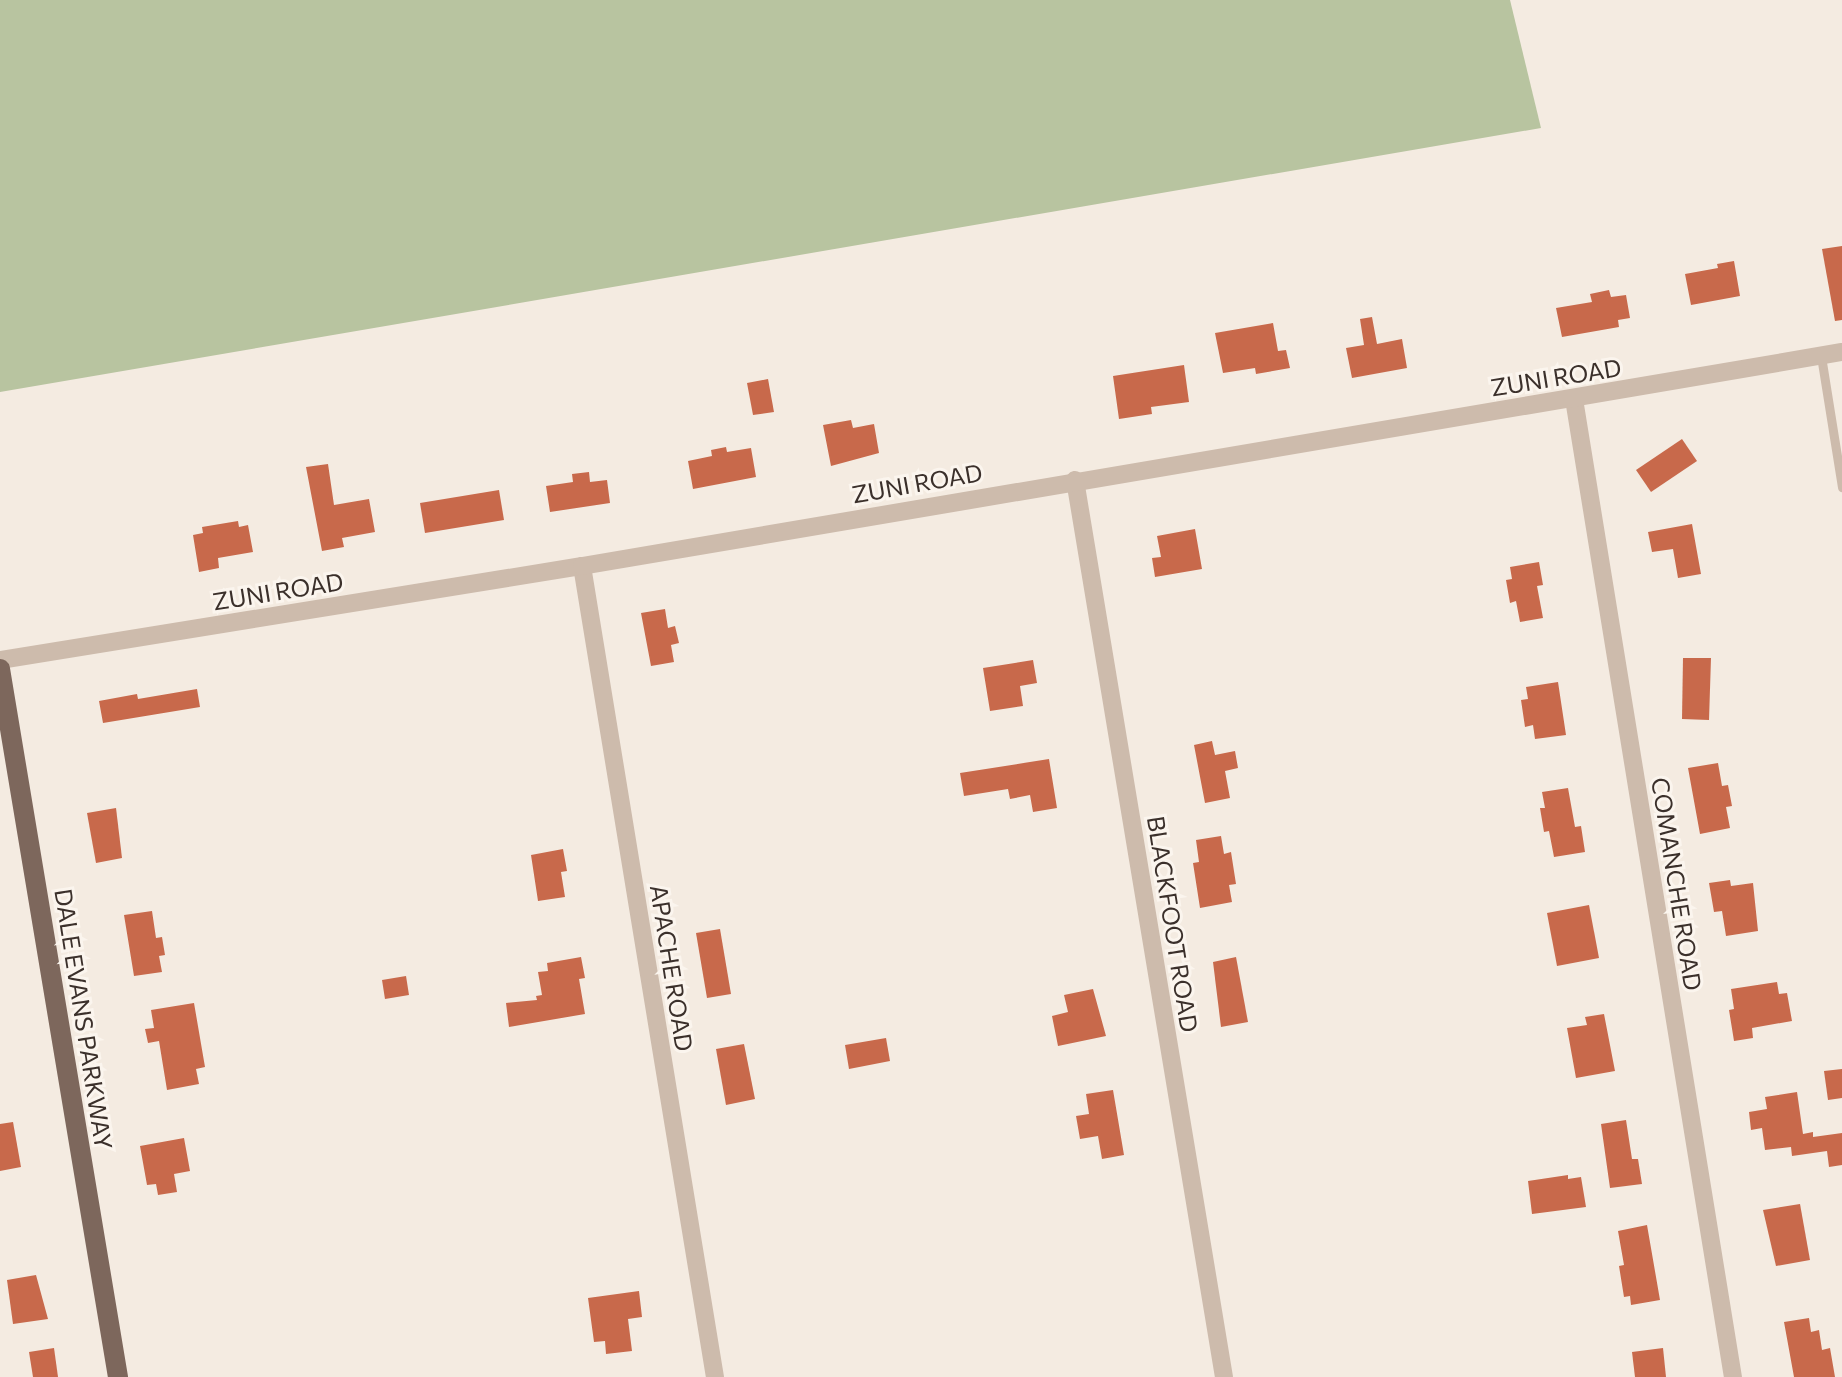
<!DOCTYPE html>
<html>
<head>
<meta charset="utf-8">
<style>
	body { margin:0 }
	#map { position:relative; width:1842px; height:1377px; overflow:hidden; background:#f4ebe1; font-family:Commissioner,sans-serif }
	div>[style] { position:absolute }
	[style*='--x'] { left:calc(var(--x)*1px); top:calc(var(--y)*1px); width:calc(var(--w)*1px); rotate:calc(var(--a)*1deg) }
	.green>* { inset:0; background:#b8c4a0 }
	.building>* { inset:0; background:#c8694b }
	.service>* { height:9px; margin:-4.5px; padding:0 4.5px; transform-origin:4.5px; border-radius:4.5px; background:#cdbbac }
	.minor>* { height:18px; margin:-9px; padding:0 9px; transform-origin:9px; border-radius:9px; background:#cdbbac }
	.primary>* { height:20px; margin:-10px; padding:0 10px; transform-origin:10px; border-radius:10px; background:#7d675c }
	span { translate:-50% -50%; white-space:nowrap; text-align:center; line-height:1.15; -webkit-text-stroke:6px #fbf5ee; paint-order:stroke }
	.street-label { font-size:24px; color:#3b302b }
</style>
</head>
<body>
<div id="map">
	<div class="green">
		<i style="clip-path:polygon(0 0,1510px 0,1541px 128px,0 392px)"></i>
	</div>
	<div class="building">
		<i style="clip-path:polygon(1842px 246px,1842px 320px,1835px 321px,1822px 249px)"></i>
		<i style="clip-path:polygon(1734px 261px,1740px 296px,1691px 305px,1685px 274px,1718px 268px,1717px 264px)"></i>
		<i style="clip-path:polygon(1609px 290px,1611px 297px,1626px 295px,1630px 318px,1618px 320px,1619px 327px,1562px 337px,1556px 308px,1592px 302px,1590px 294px)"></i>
		<i style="clip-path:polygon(1372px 317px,1377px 344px,1402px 339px,1407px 368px,1352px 378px,1346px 348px,1364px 345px,1360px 319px)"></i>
		<i style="clip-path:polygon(1273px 323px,1278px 351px,1286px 350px,1290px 368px,1256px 374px,1255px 368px,1223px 373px,1215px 333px)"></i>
		<i style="clip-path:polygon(1184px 365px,1189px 402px,1151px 407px,1152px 414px,1119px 419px,1113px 376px)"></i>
		<i style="clip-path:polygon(768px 379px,774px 412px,753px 415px,747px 383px)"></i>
		<i style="clip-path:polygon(851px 420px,853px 428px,874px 424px,879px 453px,831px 466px,823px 425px)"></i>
		<i style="clip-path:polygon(1682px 439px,1697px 461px,1651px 492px,1636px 470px)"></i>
		<i style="clip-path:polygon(726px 447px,727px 452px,751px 448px,756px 477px,693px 489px,688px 461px,712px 456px,711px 450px)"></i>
		<i style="clip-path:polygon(328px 464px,334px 505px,369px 499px,375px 532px,342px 538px,344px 547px,322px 551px,306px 467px)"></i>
		<i style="clip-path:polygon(589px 472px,590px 482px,607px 480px,610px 503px,550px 512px,546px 486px,573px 482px,572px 474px)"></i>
		<i style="clip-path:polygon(499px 490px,504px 520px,425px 533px,420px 503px)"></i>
		<i style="clip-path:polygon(238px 521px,239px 527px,248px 525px,253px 552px,218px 558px,219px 568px,199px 572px,193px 535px,203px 533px,202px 527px)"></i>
		<i style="clip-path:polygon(1692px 524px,1701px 574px,1678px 578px,1673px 549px,1652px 552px,1648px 532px)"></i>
		<i style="clip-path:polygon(1195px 529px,1202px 569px,1155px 577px,1152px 558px,1161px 557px,1157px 536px)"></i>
		<i style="clip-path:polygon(1539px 562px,1543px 585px,1537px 586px,1543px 618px,1520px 622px,1516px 601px,1510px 603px,1506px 580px,1512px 579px,1510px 567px)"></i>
		<i style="clip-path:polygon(665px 609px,668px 628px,675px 626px,679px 643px,671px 645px,674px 662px,651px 666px,641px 613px)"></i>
		<i style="clip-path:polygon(1683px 658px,1711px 658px,1709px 720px,1682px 719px)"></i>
		<i style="clip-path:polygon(1033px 660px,1037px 683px,1020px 686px,1023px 706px,990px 711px,983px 668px)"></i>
		<i style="clip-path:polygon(1558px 682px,1566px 735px,1535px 739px,1533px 725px,1525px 727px,1521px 700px,1528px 699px,1526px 687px)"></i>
		<i style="clip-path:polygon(197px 689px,200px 707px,103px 723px,99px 701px,137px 694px,138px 699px)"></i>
		<i style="clip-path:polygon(1212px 741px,1215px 755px,1235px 751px,1238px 768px,1225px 771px,1230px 798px,1205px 803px,1194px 745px)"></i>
		<i style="clip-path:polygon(1049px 759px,1057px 808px,1033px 812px,1030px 795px,1010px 799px,1008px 789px,964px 796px,960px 773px)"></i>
		<i style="clip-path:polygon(1718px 763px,1722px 786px,1728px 785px,1732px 806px,1726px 807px,1730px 828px,1700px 834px,1688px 768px)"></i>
		<i style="clip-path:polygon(1568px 788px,1575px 827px,1581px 826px,1585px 852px,1554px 857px,1549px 831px,1544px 832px,1540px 808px,1545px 808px,1542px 792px)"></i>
		<i style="clip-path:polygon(116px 808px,122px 858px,96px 863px,87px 813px)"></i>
		<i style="clip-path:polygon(1221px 836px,1224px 854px,1231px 852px,1236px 884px,1229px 885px,1232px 902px,1200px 908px,1193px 863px,1199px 862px,1196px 840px)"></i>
		<i style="clip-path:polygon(563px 849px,567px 871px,561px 872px,565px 897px,538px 901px,531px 855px)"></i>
		<i style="clip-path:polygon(1730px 880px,1731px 886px,1753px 883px,1758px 931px,1726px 936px,1722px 911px,1714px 912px,1709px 883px)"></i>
		<i style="clip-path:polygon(1589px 905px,1599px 958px,1557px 966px,1547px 913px)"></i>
		<i style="clip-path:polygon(152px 911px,156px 938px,162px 937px,165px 955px,159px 956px,162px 972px,134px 976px,124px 915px)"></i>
		<i style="clip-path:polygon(720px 929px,731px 994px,707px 998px,696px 933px)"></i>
		<i style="clip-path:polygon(581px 957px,585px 978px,579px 979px,585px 1014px,509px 1027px,506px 1003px,537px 1000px,536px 996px,542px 995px,538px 972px,548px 971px,547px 963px)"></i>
		<i style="clip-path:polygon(1236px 957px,1248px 1022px,1221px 1027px,1213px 962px)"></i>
		<i style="clip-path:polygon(406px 976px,409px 995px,385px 999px,382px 980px)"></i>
		<i style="clip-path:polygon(1777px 982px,1779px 994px,1787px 993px,1792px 1021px,1752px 1028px,1753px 1038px,1734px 1041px,1729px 1010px,1734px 1009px,1731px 989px)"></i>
		<i style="clip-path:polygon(1093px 989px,1106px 1036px,1058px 1046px,1052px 1016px,1068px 1012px,1064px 995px)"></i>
		<i style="clip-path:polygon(194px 1003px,205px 1067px,196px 1069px,199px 1084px,167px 1090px,159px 1041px,148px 1043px,145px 1029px,154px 1028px,151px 1010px)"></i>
		<i style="clip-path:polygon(1604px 1014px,1615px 1071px,1576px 1078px,1567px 1028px,1587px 1025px,1585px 1017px)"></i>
		<i style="clip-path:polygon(886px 1038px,890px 1061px,849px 1069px,845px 1045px)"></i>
		<i style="clip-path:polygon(744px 1044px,755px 1099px,726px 1105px,716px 1049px)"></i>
		<i style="clip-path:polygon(1842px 1069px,1842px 1098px,1828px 1100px,1824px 1071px)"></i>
		<i style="clip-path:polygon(1113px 1090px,1124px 1155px,1102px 1159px,1098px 1136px,1080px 1139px,1076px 1116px,1089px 1114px,1086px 1094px)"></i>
		<i style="clip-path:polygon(1797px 1092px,1803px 1134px,1813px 1132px,1813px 1137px,1842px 1133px,1842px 1165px,1829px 1167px,1827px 1151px,1792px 1156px,1791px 1147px,1765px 1150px,1762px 1128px,1751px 1130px,1749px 1112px,1767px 1109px,1765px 1097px)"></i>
		<i style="clip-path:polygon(1626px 1120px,1632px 1159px,1638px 1159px,1642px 1184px,1610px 1188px,1601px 1124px)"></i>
		<i style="clip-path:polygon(13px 1122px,21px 1167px,0 1171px,0 1124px)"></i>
		<i style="clip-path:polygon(184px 1138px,190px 1171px,174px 1174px,177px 1192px,158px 1195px,156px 1184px,147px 1185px,140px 1146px)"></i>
		<i style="clip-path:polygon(1568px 1175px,1568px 1179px,1581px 1177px,1586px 1207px,1532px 1214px,1528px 1181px)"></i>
		<i style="clip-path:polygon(1800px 1204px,1810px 1260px,1776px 1266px,1763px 1210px)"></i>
		<i style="clip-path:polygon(1647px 1225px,1660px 1300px,1631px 1305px,1630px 1296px,1624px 1297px,1619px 1266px,1624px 1265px,1618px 1231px)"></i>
		<i style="clip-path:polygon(36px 1275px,48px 1319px,13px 1324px,7px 1280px)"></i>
		<i style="clip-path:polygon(639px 1291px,642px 1317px,628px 1319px,632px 1351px,606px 1354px,605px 1341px,594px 1342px,588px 1298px)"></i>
		<i style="clip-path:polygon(1809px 1318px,1811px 1332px,1819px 1330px,1822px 1350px,1830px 1348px,1835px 1377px,1794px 1377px,1784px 1322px)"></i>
		<i style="clip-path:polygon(54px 1348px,58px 1377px,33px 1377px,29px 1352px)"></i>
		<i style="clip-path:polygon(1663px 1348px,1666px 1377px,1635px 1377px,1632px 1352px)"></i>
	</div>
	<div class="service">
		<i style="--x:1821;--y:356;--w:133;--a:80.9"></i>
	</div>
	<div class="minor">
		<i style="--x:1574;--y:399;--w:991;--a:80.77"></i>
		<i style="--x:1075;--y:480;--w:909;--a:80.57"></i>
		<i style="--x:582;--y:566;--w:822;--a:80.69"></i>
		<i style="--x:0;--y:660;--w:590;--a:-9.17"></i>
		<i style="--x:582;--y:566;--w:1278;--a:-9.64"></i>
	</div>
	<div class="primary">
		<i style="--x:0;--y:669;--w:718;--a:80.54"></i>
	</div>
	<div class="street-label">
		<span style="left:1556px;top:377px;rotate:-9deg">ZUNI ROAD</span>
		<span style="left:917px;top:483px;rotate:-10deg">ZUNI ROAD</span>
		<span style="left:278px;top:591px;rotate:-9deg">ZUNI ROAD</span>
		<span style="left:1677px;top:884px;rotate:81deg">COMANCHE ROAD</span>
		<span style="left:1173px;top:924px;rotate:81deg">BLACKFOOT ROAD</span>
		<span style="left:672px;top:968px;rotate:81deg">APACHE ROAD</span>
		<span style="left:84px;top:1019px;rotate:81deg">DALE EVANS PARKWAY</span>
	</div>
</div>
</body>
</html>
